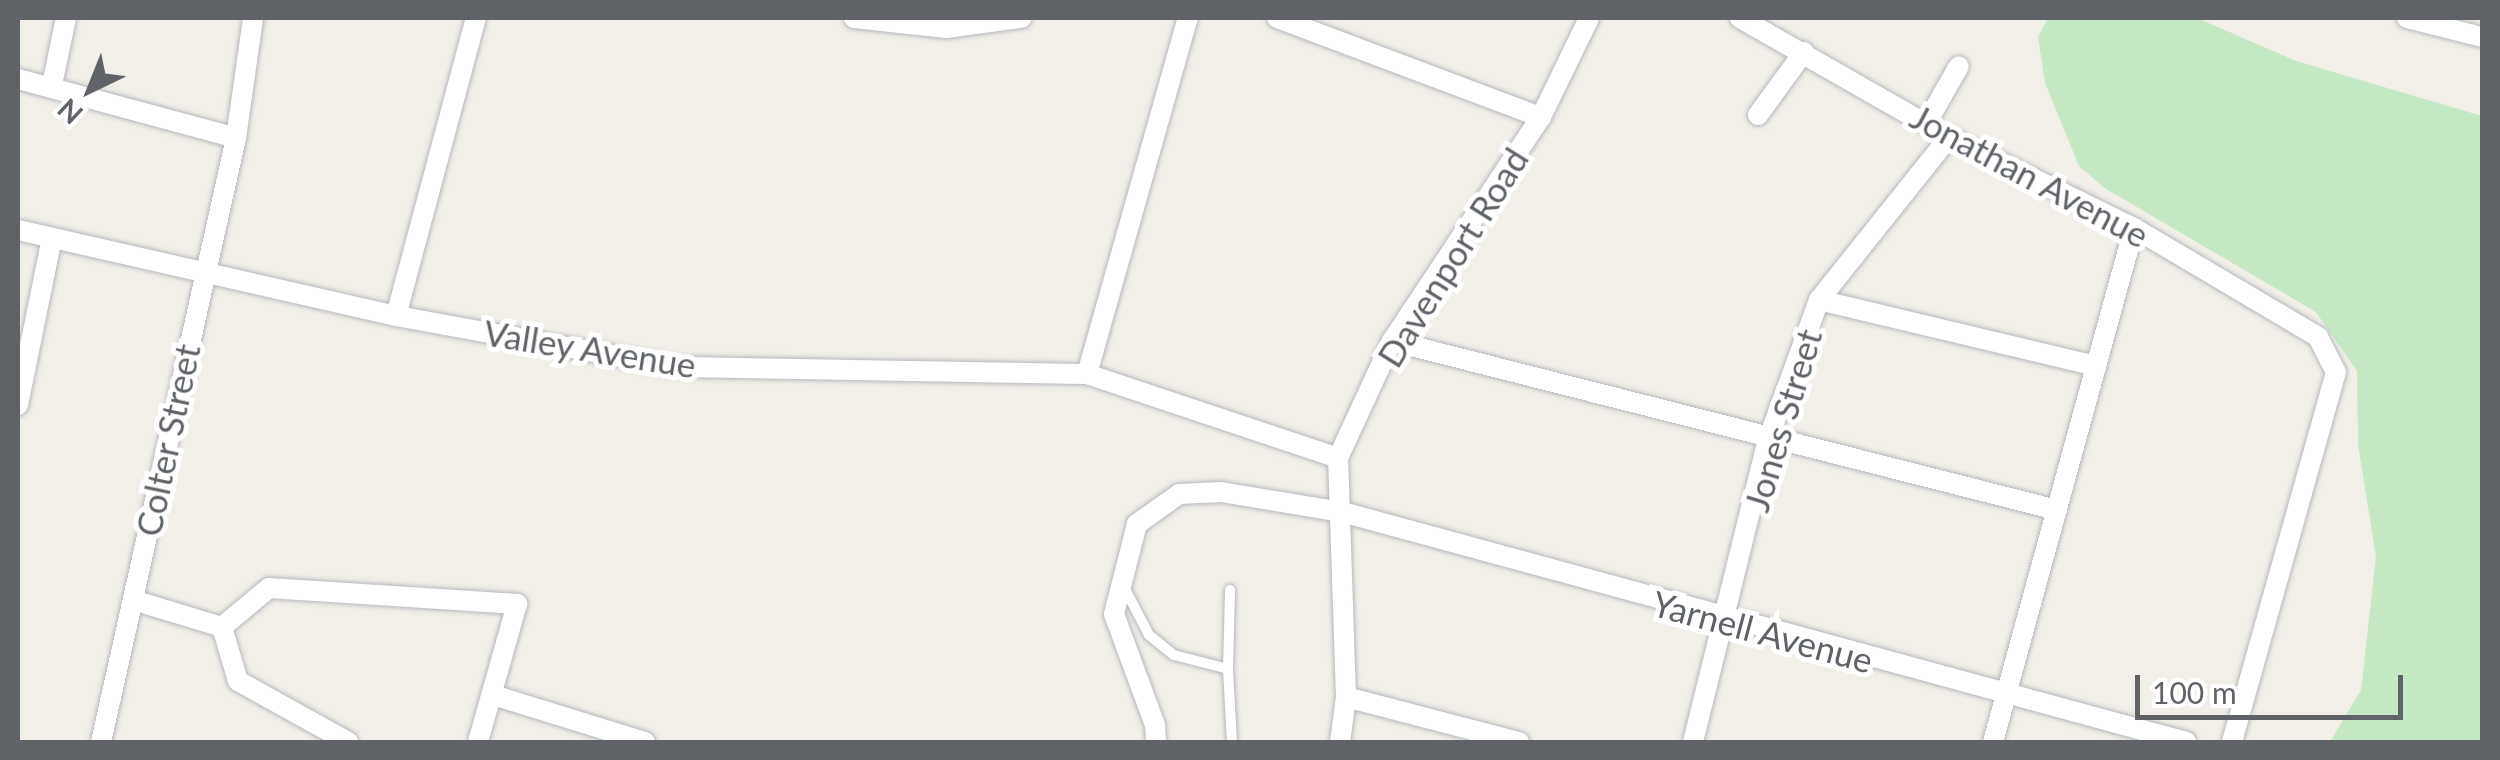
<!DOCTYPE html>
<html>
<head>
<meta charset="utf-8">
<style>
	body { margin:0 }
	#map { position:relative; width:2500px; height:760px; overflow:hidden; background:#f1efe8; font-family:Lato,sans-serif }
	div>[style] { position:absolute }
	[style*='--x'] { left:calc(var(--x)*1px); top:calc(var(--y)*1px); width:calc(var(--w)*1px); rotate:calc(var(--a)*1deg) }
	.green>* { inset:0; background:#c5e8c5 }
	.roads { filter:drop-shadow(0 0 2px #b5b8bc) drop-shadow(0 0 2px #b5b8bc) }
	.lane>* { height:10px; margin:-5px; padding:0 5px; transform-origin:5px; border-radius:5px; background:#fff }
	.street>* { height:20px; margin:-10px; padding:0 10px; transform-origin:10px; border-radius:10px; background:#fff }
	span { translate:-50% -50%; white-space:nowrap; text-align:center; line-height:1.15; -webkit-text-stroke:10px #fff; paint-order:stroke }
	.street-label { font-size:35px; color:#5f6368 }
	.frame { position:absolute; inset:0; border:20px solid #5f6368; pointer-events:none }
	.north { position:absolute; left:40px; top:40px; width:100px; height:100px; -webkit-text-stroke:8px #fff; paint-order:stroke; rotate:223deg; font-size:28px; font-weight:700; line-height:40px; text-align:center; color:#5f6368 }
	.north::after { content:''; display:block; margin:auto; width:35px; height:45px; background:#5f6368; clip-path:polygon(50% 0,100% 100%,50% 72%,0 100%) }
	.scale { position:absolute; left:2135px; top:675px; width:268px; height:45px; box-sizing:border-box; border:5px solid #5f6368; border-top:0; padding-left:12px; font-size:30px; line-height:35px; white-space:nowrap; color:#5f6368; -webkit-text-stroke:8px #fff; paint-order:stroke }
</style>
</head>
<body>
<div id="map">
	<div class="green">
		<i style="clip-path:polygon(2048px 18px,2197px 18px,2296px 61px,2482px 116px,2482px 742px,2330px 742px,2361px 690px,2376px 557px,2358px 444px,2357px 371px,2316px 312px,2106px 189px,2079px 166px,2045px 83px,2038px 37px)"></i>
	</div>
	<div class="roads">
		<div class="lane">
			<i style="--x:1125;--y:589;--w:52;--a:62.4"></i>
			<i style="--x:1149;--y:635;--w:32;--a:39"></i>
			<i style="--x:1174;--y:655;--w:56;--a:14.5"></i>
			<i style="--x:1228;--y:669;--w:79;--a:-88.5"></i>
			<i style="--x:1228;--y:669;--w:73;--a:86.9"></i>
		</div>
		<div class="street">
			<i style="--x:854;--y:18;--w:93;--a:6.2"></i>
			<i style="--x:946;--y:28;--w:76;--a:-7.6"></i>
			<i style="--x:1277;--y:18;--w:282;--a:20.6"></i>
			<i style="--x:1740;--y:18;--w:241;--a:29.7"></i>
			<i style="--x:1949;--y:137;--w:206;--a:26.2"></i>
			<i style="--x:2134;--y:228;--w:214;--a:30.6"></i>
			<i style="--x:2318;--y:337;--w:39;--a:63"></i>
			<i style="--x:2336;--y:372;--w:384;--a:105.7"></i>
			<i style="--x:2407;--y:18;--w:77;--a:14.2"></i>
			<i style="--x:18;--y:79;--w:226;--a:15.1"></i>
			<i style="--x:52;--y:85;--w:68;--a:-78.2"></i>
			<i style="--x:1758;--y:115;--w:78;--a:-53.9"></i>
			<i style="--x:1927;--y:122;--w:64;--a:-60.3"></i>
			<i style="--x:18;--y:230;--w:388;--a:12.8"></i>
			<i style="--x:396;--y:316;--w:287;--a:10.3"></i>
			<i style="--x:678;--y:367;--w:409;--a:1"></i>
			<i style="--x:1087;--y:374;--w:265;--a:18.5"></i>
			<i style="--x:1819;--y:300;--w:285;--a:13.4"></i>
			<i style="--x:396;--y:316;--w:309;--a:-75"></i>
			<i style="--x:1392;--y:341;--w:686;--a:14.26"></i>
			<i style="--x:1087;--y:374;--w:370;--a:-74.2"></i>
			<i style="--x:18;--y:405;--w:170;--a:-78.5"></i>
			<i style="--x:133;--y:600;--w:93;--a:16.9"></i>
			<i style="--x:222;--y:627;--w:61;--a:-39.7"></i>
			<i style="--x:269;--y:588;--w:249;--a:3.7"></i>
			<i style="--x:517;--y:604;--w:143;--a:105.8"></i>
			<i style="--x:222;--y:627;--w:56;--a:73.5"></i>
			<i style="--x:238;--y:681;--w:126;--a:29"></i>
			<i style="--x:493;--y:695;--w:159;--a:17.2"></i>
			<i style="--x:1346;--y:697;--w:179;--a:14.6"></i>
			<i style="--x:101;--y:742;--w:619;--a:-77.4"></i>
			<i style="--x:236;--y:138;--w:121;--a:-81.9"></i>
			<i style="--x:1156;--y:742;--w:17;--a:-93"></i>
			<i style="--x:1155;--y:725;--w:118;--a:-110.3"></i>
			<i style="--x:1114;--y:614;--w:93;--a:-75.7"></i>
			<i style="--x:1137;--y:524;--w:52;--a:-35.5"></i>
			<i style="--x:1179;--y:494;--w:42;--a:-2.7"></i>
			<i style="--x:1221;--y:492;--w:123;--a:9.4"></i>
			<i style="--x:1342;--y:512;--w:875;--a:15.24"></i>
			<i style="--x:1340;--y:742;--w:45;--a:-82.4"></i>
			<i style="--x:1346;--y:697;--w:239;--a:-91.9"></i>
			<i style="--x:1338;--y:458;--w:129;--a:-65.2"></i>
			<i style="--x:1392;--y:341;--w:269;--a:-56.4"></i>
			<i style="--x:1541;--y:117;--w:110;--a:-64.1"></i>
			<i style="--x:1693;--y:742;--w:311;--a:-76.1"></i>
			<i style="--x:1768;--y:440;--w:149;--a:-70"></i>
			<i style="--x:1819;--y:300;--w:208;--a:-51.4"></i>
			<i style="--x:1993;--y:742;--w:533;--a:-74.66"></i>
		</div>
	</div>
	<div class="street-label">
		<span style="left:2030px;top:175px;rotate:28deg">Jonathan Avenue</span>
		<span style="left:1452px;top:257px;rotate:-58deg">Davenport Road</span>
		<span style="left:590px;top:348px;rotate:9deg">Valley Avenue</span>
		<span style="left:1782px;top:420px;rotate:-73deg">Jones Street</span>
		<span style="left:167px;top:440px;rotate:-78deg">Colter Street</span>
		<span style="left:1763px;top:631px;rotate:15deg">Yarnell Avenue</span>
	</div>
	<div class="frame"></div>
	<div class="north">N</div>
	<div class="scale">100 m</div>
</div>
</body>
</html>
